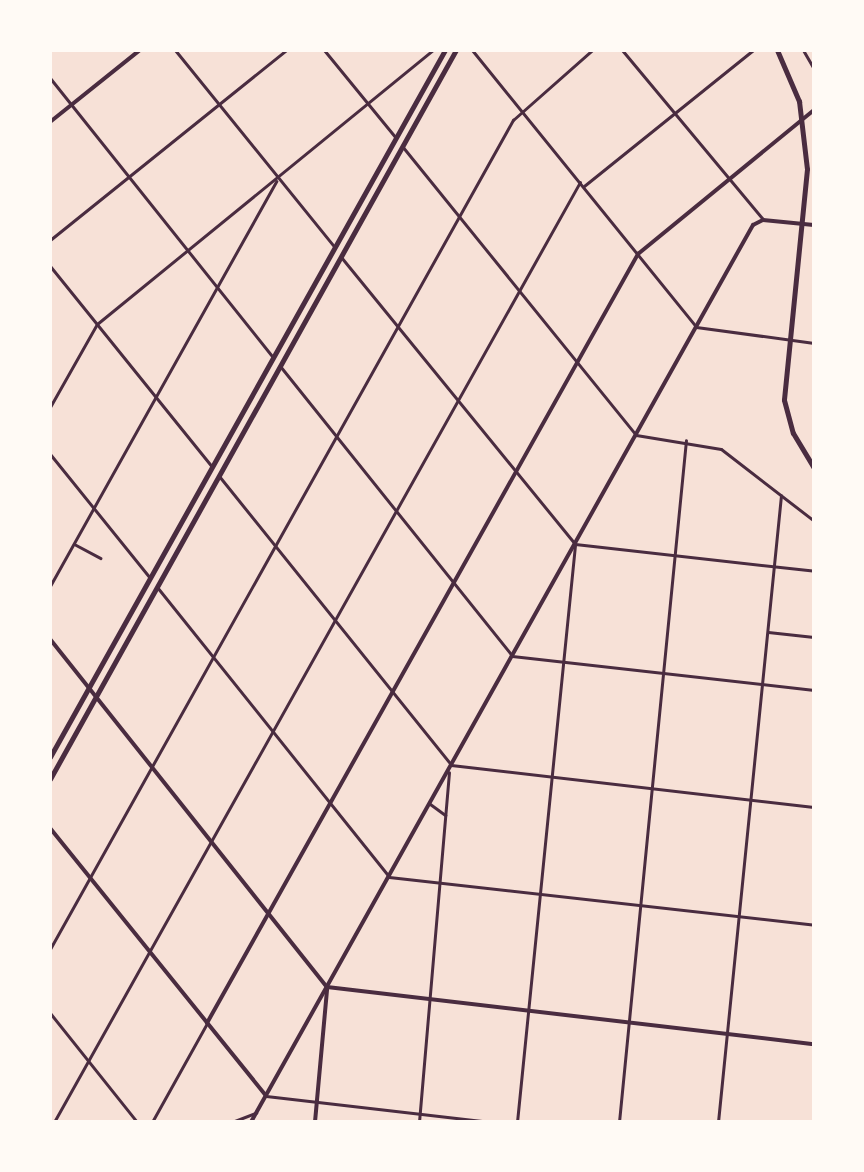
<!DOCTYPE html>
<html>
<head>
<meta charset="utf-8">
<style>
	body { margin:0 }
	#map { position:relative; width:864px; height:1172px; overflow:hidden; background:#f7e1d7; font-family:Ubuntu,sans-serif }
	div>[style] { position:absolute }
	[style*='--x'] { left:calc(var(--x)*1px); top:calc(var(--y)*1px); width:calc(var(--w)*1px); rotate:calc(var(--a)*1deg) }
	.minor>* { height:3px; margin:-1.5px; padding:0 1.5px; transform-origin:1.5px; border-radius:1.5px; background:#4a2c40 }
	.tertiary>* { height:4px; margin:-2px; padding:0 2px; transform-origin:2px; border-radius:2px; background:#4a2c40 }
	.primary>* { height:5px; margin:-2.5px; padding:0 2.5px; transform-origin:2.5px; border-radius:2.5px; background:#4a2c40 }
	span { translate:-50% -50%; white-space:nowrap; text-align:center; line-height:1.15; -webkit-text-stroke:7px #fffaf5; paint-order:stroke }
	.frame { position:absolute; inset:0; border:52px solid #fffaf5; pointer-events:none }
</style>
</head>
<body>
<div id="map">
	<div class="minor">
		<i style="--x:175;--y:50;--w:252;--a:51"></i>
		<i style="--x:324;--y:50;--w:114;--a:50.7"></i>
		<i style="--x:472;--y:50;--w:356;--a:51"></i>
		<i style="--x:696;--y:327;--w:119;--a:7.7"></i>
		<i style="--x:622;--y:50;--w:220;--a:50.2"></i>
		<i style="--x:803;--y:50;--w:22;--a:60"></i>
		<i style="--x:50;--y:78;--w:357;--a:51.4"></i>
		<i style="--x:402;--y:146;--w:372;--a:51"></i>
		<i style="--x:636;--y:435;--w:86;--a:9.4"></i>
		<i style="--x:721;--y:449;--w:118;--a:37.7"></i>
		<i style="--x:584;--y:186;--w:217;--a:-38.8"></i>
		<i style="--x:50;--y:240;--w:303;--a:-38.8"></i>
		<i style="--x:341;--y:257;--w:370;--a:50.8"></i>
		<i style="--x:575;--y:544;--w:241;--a:6.4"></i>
		<i style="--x:50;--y:266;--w:258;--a:51.1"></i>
		<i style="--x:280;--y:366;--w:371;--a:51.3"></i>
		<i style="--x:512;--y:656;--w:304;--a:6.4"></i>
		<i style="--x:50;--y:407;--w:95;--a:-60.5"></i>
		<i style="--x:97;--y:324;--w:434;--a:-39.2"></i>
		<i style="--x:50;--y:454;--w:159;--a:51.1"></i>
		<i style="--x:219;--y:476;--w:371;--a:51.2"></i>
		<i style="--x:451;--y:765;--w:365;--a:6.6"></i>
		<i style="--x:74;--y:544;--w:30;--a:28"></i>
		<i style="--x:50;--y:586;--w:464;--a:-60.8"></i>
		<i style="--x:157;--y:587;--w:371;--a:51.3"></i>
		<i style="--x:389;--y:877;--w:428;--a:6.4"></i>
		<i style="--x:768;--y:632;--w:46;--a:6.2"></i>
		<i style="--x:430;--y:804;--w:19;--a:36"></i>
		<i style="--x:50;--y:949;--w:950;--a:-60.82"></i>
		<i style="--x:513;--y:120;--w:106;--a:-41.5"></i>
		<i style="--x:50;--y:1013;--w:139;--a:51.4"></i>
		<i style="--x:266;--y:1096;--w:226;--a:6.6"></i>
		<i style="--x:54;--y:1122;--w:1077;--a:-60.77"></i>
		<i style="--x:152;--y:1122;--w:113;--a:-60.9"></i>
		<i style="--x:232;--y:1122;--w:26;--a:-21"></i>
		<i style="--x:419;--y:1122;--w:351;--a:-85.1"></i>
		<i style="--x:517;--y:1122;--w:580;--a:-84.26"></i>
		<i style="--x:619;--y:1122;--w:685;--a:-84.39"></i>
		<i style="--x:718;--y:1122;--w:630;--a:-84.26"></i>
	</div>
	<div class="tertiary">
		<i style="--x:50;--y:122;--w:115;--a:-38.7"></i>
		<i style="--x:50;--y:639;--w:445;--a:51.5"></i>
		<i style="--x:327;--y:987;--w:490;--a:6.7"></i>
		<i style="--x:50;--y:828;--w:344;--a:51.1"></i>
		<i style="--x:207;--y:1023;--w:882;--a:-60.73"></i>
		<i style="--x:638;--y:254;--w:227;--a:-39.3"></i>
		<i style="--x:251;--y:1122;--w:1028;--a:-60.77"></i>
		<i style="--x:753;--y:225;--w:11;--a:-27"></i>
		<i style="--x:763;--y:220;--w:51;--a:5.6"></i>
		<i style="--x:315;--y:1122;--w:134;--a:-84.8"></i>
	</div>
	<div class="primary">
		<i style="--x:777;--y:50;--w:56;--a:66.7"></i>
		<i style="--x:799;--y:101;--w:68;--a:83.3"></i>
		<i style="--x:807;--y:169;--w:232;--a:95.7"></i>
		<i style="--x:784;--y:400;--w:34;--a:75"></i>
		<i style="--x:793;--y:433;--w:41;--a:59"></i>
		<i style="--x:50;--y:757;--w:810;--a:-60.81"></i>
		<i style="--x:50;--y:779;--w:834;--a:-60.89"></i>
	</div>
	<div class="frame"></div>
</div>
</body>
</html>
